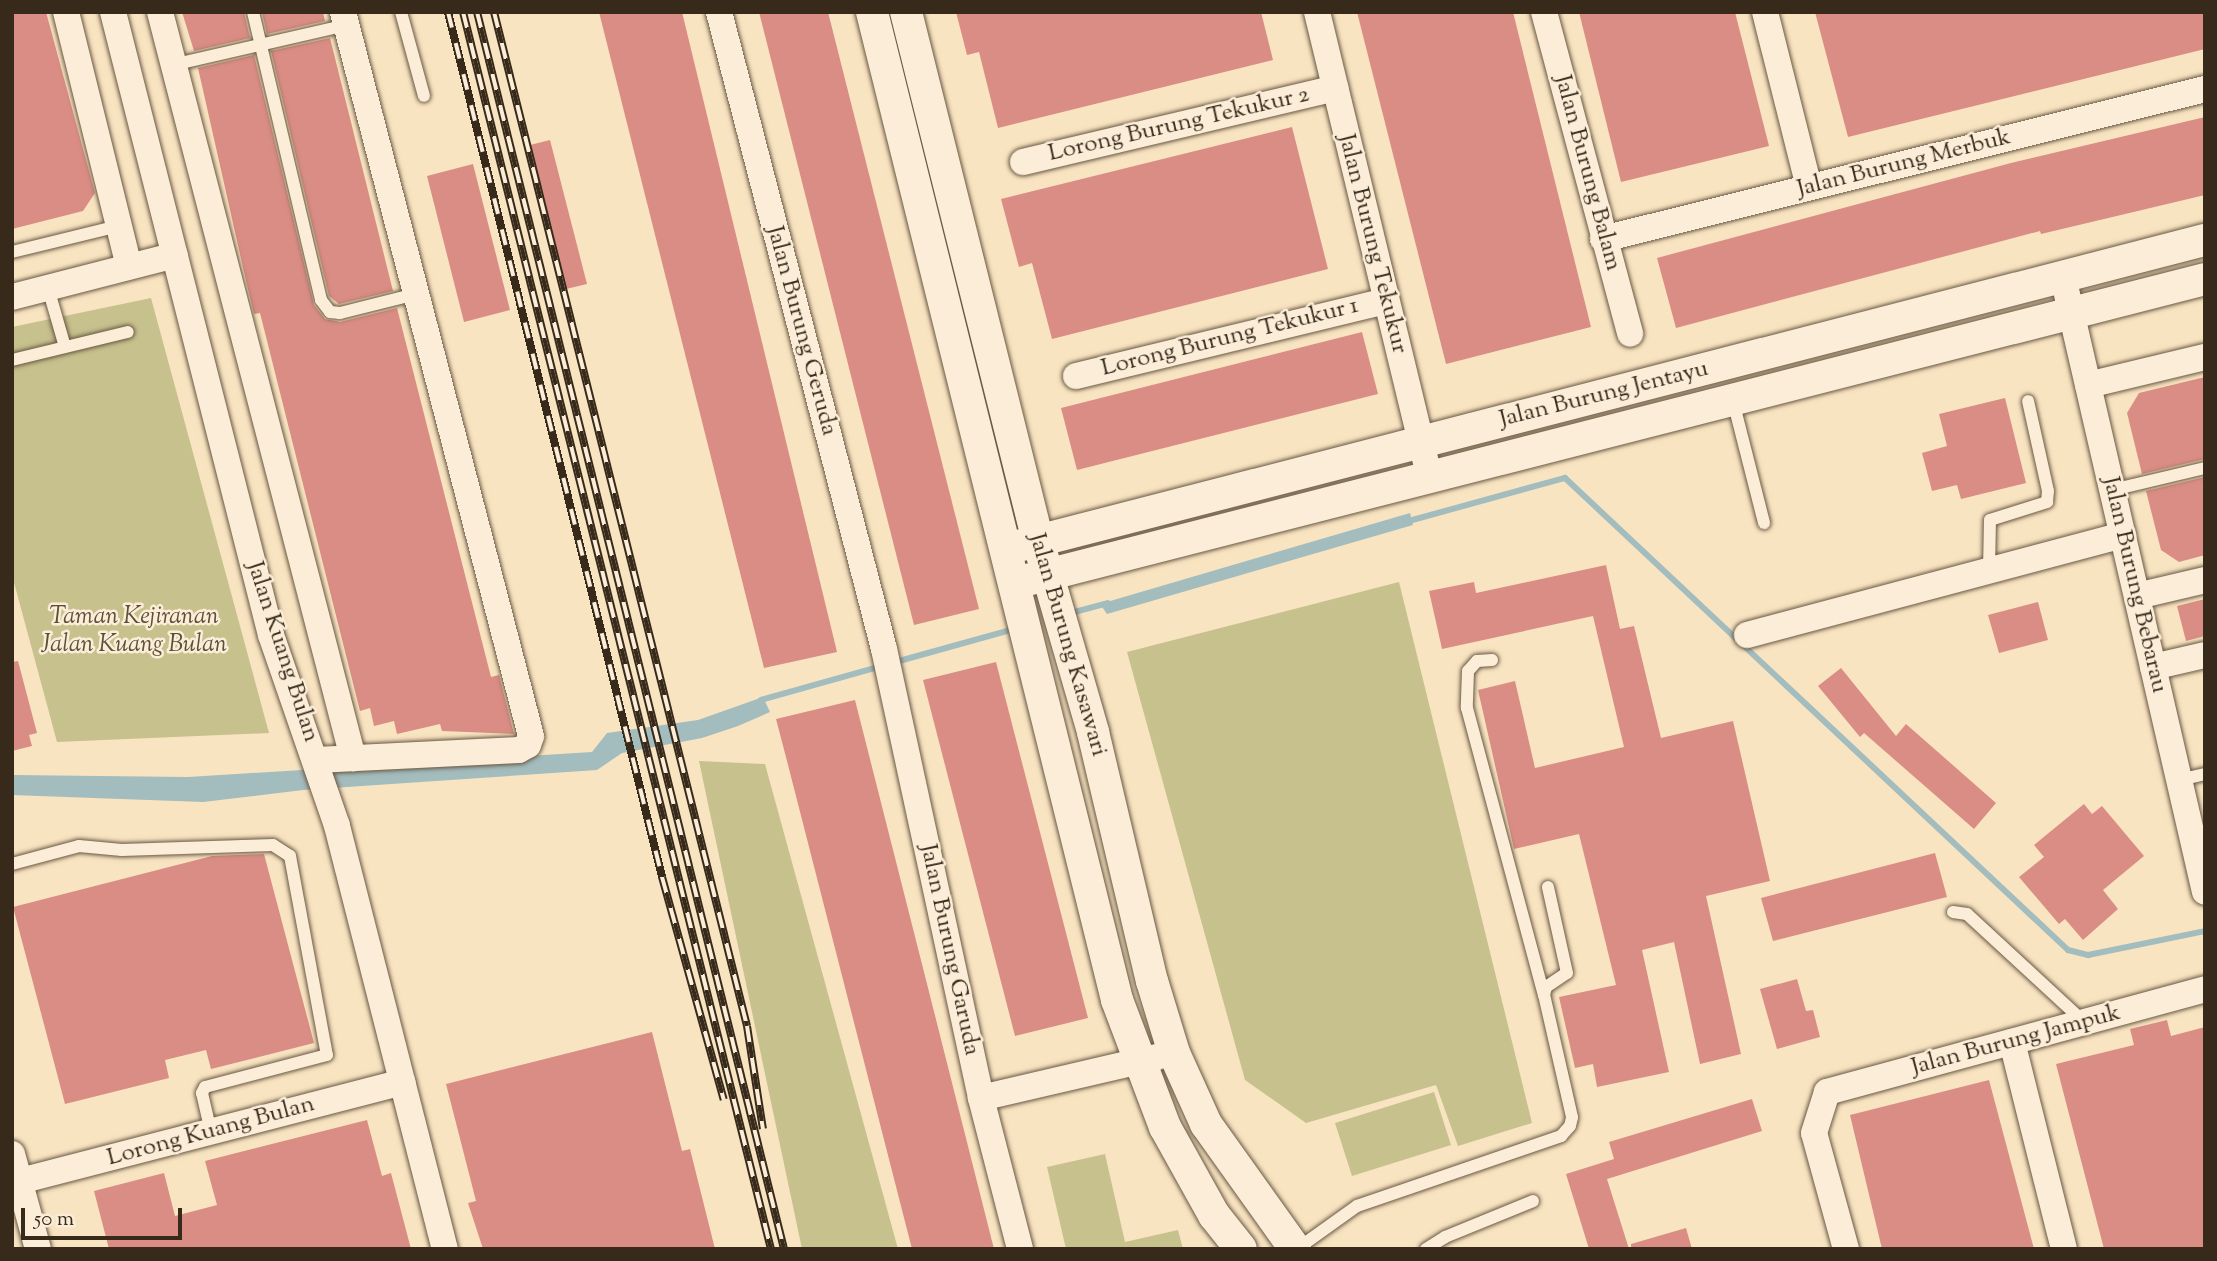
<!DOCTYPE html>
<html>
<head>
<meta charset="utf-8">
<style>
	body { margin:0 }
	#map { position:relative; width:2217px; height:1261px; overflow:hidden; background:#f9e4c1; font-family:"Sorts Mill Goudy",serif }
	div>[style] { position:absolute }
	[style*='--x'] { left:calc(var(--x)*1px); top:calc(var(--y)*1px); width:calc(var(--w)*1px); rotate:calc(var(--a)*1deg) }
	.green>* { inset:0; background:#c6c18d }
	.water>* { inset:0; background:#a3bcbd }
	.stream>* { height:6px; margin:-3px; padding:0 3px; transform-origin:3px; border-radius:3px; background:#a3bcbd }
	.building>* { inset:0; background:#da8d84 }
	.roads { filter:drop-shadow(0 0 2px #685844) drop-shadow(0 0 2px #685844) }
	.service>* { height:12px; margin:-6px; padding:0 6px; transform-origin:6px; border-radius:6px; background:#fbedd7 }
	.minor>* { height:26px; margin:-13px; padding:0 13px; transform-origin:13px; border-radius:13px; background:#fbedd7 }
	.tertiary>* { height:32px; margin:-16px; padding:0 16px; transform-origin:16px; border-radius:16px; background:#fbedd7 }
	.rail>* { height:8px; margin-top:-4px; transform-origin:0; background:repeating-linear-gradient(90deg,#fbedd7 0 16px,#372a1b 0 32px); box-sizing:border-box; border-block:2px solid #372a1b }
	span { translate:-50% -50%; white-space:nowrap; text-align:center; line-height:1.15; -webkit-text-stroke:5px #fbedd7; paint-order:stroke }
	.street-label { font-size:24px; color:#372a1b }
	.park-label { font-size:24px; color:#5b5038; font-style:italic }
	.frame { position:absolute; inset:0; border:14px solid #372a1b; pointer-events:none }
	.scale { position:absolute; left:21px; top:1208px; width:161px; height:32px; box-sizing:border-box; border:4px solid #372a1b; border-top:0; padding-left:9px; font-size:21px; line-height:24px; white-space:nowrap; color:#372a1b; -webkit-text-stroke:5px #fbedd7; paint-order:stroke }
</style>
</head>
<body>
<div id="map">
	<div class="green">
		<i style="clip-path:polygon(151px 298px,269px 733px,57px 742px,12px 575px,12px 327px)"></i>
		<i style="clip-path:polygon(1399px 582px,1532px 1123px,1458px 1146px,1436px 1085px,1306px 1123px,1245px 1080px,1127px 652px)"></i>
		<i style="clip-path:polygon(699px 761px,765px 764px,898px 1249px,802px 1249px)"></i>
		<i style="clip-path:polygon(1434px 1092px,1451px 1145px,1352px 1176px,1335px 1123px)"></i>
		<i style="clip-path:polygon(1105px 1154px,1125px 1242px,1178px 1230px,1183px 1249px,1066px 1249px,1047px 1167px)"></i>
	</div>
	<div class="water">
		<i style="clip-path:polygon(1410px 513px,1413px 525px,1107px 614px,1100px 604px)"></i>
		<i style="clip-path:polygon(763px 697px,770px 712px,738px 726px,702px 738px,622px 753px,597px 770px,303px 790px,203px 802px,12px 795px,12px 775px,188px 777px,592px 752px,607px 733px,698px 720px)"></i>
	</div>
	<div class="stream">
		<i style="--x:1405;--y:522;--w:166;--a:-15.4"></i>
		<i style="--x:1565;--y:478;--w:690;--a:43.18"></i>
		<i style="--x:2068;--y:950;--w:21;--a:14"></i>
		<i style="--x:2088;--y:955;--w:119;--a:-11.6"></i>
		<i style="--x:1067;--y:614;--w:42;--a:-15"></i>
		<i style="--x:892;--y:663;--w:130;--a:-15.6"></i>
		<i style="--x:761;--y:700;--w:126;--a:-15.7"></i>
	</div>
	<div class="building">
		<i style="clip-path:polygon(12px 12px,46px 12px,95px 193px,83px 211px,12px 229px)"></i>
		<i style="clip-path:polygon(182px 12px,244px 12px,250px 38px,194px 51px)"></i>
		<i style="clip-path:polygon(262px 12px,323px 12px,325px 21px,267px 34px)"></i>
		<i style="clip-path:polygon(599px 12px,682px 12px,837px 652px,764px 668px)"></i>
		<i style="clip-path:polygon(759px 12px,828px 12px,979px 609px,914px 625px)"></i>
		<i style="clip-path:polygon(956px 12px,1261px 12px,1273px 60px,998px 128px,979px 52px,967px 55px)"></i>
		<i style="clip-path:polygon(1357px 12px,1513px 12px,1591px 327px,1446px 364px)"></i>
		<i style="clip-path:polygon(1579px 12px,1735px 12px,1769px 146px,1621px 182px)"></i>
		<i style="clip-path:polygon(1815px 12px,2205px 12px,2205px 49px,1848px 137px)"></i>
		<i style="clip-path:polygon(330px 38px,393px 291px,339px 304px,329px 296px,271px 51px)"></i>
		<i style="clip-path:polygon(254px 55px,314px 305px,325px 319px,340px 322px,397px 308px,491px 677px,499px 675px,514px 734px,442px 731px,440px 724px,397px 734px,394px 721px,374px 726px,370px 708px,360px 711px,260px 313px,254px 314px,247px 285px,198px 68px)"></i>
		<i style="clip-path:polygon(2205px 117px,2205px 195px,2041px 234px,2040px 231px,1676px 328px,1657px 258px,2011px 163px)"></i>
		<i style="clip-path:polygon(1292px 127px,1328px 269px,1052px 339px,1032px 263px,1019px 267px,1001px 199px)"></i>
		<i style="clip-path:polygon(550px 140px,587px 284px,566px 289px,530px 145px)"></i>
		<i style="clip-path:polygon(473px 164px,510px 310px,464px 322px,427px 176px)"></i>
		<i style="clip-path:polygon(1362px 332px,1378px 394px,1077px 470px,1061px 408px)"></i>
		<i style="clip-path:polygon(2205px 377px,2205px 459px,2142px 474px,2127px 413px,2139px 393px)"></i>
		<i style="clip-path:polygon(2005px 398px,2026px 483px,1961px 499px,1957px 485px,1932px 491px,1922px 453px,1947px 446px,1939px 414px)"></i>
		<i style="clip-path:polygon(2205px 477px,2205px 555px,2179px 562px,2161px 550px,2146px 491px)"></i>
		<i style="clip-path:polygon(1606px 565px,1620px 629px,1634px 626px,1661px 738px,1733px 721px,1770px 881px,1706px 896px,1741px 1054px,1700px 1064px,1674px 942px,1642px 950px,1669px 1072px,1597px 1087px,1593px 1064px,1575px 1068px,1559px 997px,1616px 985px,1579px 834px,1514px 849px,1478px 690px,1515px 681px,1535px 768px,1624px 747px,1593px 616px,1442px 649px,1429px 591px,1474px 582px,1476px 593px)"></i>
		<i style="clip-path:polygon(2205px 599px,2205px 636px,2186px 641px,2177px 606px)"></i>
		<i style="clip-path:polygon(2038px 602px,2048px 640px,1999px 653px,1988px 615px)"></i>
		<i style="clip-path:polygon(18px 661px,37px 733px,29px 735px,32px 746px,12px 751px,12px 662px)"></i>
		<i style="clip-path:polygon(996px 662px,1088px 1018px,1015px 1036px,923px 680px)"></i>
		<i style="clip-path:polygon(1841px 668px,1896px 736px,1906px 724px,1996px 803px,1974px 829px,1864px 733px,1860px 737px,1818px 686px)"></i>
		<i style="clip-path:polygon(855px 700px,924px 972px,994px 1249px,912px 1249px,787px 761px,776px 719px)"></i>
		<i style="clip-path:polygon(2084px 804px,2092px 814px,2102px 806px,2144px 856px,2103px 890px,2118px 909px,2083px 940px,2065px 919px,2059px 924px,2019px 877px,2044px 857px,2034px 845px)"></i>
		<i style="clip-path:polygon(1935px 853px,1947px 897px,1773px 941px,1761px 898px)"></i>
		<i style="clip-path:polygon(264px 854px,314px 1043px,211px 1069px,206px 1050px,165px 1060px,169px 1078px,65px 1104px,13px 907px,212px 856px)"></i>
		<i style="clip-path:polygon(1797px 979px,1806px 1011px,1813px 1010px,1820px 1037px,1777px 1049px,1760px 989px)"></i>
		<i style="clip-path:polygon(2167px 1020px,2171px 1036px,2205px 1027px,2205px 1249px,2104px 1249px,2056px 1064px,2134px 1045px,2130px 1029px)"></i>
		<i style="clip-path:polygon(652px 1032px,682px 1151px,690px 1149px,715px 1249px,483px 1249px,468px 1203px,476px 1201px,446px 1084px)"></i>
		<i style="clip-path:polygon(1989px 1080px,2034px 1249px,1882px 1249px,1850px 1115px)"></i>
		<i style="clip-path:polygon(1752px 1099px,1762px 1131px,1607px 1179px,1629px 1249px,1589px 1249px,1566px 1174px,1614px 1159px,1609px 1142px)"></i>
		<i style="clip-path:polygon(367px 1120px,382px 1176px,391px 1173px,411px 1249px,109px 1249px,94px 1191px,164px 1173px,175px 1216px,217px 1205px,205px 1161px)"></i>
		<i style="clip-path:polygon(1686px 1228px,1692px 1249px,1631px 1249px,1631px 1244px)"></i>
	</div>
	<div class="roads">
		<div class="service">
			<i style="--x:253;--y:12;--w:296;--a:76.7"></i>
			<i style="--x:321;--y:300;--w:15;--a:53"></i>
			<i style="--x:330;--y:312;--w:10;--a:6"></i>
			<i style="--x:340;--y:313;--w:78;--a:-14"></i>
			<i style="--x:401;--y:12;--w:87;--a:74.7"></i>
			<i style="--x:172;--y:65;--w:180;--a:-12.9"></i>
			<i style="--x:12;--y:252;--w:110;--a:-13.7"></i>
			<i style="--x:48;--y:288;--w:61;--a:73.9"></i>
			<i style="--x:12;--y:360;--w:119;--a:-13.6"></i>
			<i style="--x:1733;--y:401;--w:126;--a:75.7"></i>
			<i style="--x:2112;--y:490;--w:96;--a:-13.3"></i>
			<i style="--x:1989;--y:571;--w:51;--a:-88.9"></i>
			<i style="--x:1990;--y:520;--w:60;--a:-17.5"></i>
			<i style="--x:2047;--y:502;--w:11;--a:-85"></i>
			<i style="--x:2048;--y:491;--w:92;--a:-102.5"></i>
			<i style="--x:1492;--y:660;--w:15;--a:176"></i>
			<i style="--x:1477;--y:661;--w:13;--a:132"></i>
			<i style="--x:1468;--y:671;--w:37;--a:92"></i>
			<i style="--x:1467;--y:708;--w:297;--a:75"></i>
			<i style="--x:2179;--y:780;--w:27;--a:-13"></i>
			<i style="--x:12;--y:864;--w:69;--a:-15"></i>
			<i style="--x:79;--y:846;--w:43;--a:5.3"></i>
			<i style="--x:122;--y:850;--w:151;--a:-1.9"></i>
			<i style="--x:273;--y:845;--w:20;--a:33"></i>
			<i style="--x:290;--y:856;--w:202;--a:79.5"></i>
			<i style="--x:327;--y:1055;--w:126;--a:165.3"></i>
			<i style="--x:205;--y:1087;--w:7;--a:117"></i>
			<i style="--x:202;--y:1093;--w:40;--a:77"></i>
			<i style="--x:1953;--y:912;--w:14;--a:8"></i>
			<i style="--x:1967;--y:914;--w:158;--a:42.7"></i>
			<i style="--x:1297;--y:1249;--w:74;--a:-35.6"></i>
			<i style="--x:1357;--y:1206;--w:216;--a:-18.9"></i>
			<i style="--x:1561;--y:1136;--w:13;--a:-48"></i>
			<i style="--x:1570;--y:1126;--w:9;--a:-77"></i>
			<i style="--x:1572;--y:1117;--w:125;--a:-102.9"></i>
			<i style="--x:1544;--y:995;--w:8;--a:-76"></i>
			<i style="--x:1546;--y:987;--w:25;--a:-34"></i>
			<i style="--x:1567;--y:973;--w:88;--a:-102.5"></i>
			<i style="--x:1426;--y:1249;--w:22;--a:-32"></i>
			<i style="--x:1445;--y:1237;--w:95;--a:-22.2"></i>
		</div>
		<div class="minor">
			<i style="--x:66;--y:12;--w:262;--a:76.1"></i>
			<i style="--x:113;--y:12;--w:643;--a:75.77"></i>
			<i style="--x:271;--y:635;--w:202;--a:70.9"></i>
			<i style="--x:337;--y:826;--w:437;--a:75.7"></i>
			<i style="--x:160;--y:12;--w:771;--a:75.49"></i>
			<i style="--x:719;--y:12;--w:658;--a:75.48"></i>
			<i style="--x:884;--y:649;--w:459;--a:77.8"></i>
			<i style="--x:981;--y:1098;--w:156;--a:75.5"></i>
			<i style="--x:1317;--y:12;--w:477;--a:76.4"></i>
			<i style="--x:1544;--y:12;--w:333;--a:75"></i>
			<i style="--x:1765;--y:12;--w:180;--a:75.9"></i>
			<i style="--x:1023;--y:162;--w:321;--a:-13.3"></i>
			<i style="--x:1603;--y:239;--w:620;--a:-13.99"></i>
			<i style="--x:2063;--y:277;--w:631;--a:77"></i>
			<i style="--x:12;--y:297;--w:168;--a:-14.4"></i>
			<i style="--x:1076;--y:376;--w:318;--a:-13.6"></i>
			<i style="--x:2088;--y:385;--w:120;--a:-13.5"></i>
			<i style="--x:2137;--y:596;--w:70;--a:-13.2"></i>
			<i style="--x:1747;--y:635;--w:389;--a:-14.9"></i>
			<i style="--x:2153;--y:667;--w:53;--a:-13"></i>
			<i style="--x:316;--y:760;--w:203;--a:-2.8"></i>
			<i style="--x:519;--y:750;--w:10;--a:-29"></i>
			<i style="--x:528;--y:745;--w:9;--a:-72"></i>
			<i style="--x:531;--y:736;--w:748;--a:-104.56"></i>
			<i style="--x:2012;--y:1042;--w:213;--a:75.9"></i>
			<i style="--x:981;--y:1098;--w:181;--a:-13.1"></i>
			<i style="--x:12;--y:1154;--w:98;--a:74.7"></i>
			<i style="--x:20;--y:1181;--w:395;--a:-14.5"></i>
			<i style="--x:1846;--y:1249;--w:120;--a:-105.4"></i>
			<i style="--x:1814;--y:1133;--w:43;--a:-72.4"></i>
			<i style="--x:1827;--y:1092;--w:392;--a:-15.2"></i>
		</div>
		<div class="tertiary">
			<i style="--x:872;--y:12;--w:1018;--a:76.07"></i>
			<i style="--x:1117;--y:1000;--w:136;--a:69.3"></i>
			<i style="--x:1165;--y:1127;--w:101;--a:60.9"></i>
			<i style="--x:1214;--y:1215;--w:43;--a:51.5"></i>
			<i style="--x:906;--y:12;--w:545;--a:75.99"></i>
			<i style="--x:1038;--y:541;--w:199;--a:73.9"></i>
			<i style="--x:1093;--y:732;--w:256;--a:76.7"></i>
			<i style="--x:1152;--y:981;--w:75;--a:73"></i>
			<i style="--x:1174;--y:1053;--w:78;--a:65.7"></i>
			<i style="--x:1206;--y:1124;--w:153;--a:54.5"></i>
			<i style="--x:1018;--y:546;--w:1226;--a:-14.46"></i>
			<i style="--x:1027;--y:580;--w:1216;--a:-14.33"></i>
		</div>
	</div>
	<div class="rail">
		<i style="--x:448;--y:12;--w:891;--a:76.1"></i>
		<i style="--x:662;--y:877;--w:231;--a:74.5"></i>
		<i style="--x:463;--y:12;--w:1275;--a:76.02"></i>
		<i style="--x:477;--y:12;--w:1275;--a:76.06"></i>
		<i style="--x:494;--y:12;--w:1045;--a:75.99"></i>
		<i style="--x:747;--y:1026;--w:104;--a:81.2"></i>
	</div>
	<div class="street-label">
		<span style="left:1179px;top:125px;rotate:-13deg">Lorong Burung Tekukur 2</span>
		<span style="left:1904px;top:164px;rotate:-14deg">Jalan Burung Merbuk</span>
		<span style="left:1587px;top:173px;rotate:75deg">Jalan Burung Balam</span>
		<span style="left:1372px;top:244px;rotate:76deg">Jalan Burung Tekukur</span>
		<span style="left:801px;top:331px;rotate:75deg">Jalan Burung Geruda</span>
		<span style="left:1230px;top:338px;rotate:-14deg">Lorong Burung Tekukur 1</span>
		<span style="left:1604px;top:395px;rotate:-14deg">Jalan Burung Jentayu</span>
		<span style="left:2134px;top:585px;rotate:77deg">Jalan Burung Bebarau</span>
		<span style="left:1067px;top:645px;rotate:74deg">Jalan Burung Kasawari</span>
		<span style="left:282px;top:652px;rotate:72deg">Jalan Kuang Bulan</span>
		<span style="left:949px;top:950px;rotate:78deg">Jalan Burung Garuda</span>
		<span style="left:2016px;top:1041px;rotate:-15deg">Jalan Burung Jampuk</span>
		<span style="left:211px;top:1132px;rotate:-15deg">Lorong Kuang Bulan</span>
	</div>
	<div class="park-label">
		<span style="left:134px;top:632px">Taman Kejiranan<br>Jalan Kuang Bulan</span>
	</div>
	<div class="frame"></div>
	<div class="scale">50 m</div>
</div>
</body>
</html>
